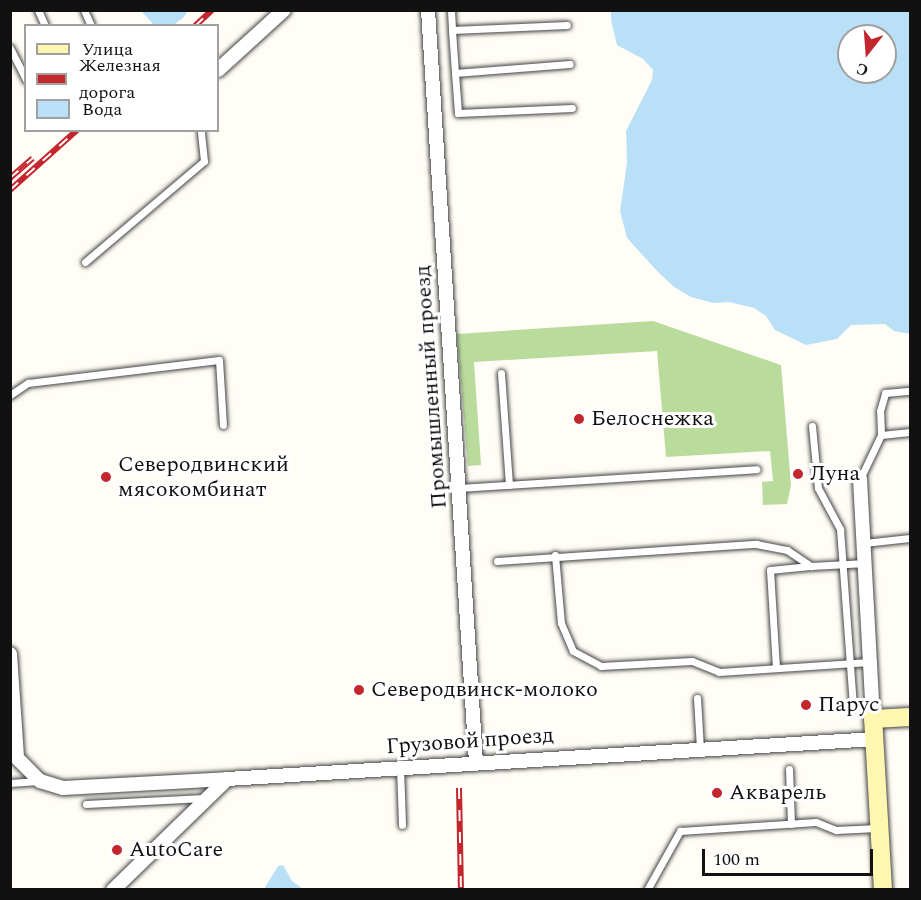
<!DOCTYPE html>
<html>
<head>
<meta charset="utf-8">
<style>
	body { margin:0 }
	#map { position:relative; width:921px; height:900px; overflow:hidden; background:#fffdf5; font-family:Spectral,serif }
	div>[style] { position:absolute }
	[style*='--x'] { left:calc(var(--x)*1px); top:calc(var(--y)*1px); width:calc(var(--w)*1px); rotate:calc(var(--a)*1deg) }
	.forest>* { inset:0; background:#b9dc9c }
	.water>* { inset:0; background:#b9e0f7 }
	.roads { filter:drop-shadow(0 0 2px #444) drop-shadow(0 0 2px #444) }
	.lane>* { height:7px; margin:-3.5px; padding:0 3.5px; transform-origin:3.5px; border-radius:3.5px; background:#fff }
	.street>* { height:14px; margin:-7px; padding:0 7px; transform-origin:7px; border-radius:7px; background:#fff }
	.secondary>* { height:18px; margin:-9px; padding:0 9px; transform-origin:9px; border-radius:9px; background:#fff6b0 }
	.rail>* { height:6px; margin-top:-3px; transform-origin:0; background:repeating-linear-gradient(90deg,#fff 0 11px,#c4262e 0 22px); box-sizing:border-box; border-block:2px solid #c4262e }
	.dots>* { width:16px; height:16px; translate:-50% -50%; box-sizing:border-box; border:3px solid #fff; border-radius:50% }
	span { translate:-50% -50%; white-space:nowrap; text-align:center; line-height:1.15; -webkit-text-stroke:6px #fff; paint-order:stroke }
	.street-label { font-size:22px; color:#111 }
	.poi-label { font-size:22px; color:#111 }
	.left { translate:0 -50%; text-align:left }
	.frame { position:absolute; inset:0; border:12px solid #111; pointer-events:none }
	.legend { position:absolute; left:24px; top:24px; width:195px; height:108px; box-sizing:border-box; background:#fff; border:2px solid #a0a0a0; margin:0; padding:8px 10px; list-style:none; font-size:18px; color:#111 }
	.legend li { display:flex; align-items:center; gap:12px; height:30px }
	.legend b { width:30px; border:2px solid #a0a0a0 }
	.north { position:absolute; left:837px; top:24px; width:60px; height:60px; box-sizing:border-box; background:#fff; border:2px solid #a0a0a0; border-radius:50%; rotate:197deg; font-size:16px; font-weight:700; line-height:24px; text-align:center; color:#111 }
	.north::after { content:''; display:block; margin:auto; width:21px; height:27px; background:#c4262e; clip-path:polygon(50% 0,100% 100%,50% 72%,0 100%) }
	.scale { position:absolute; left:702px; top:849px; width:171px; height:27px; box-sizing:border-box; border:3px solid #111; border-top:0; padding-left:8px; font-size:18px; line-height:21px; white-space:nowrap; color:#111; -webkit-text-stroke:4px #fff; paint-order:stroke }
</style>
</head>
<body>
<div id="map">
	<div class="forest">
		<i style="clip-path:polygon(653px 321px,781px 365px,791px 485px,787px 504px,763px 505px,762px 482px,773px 481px,770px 451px,666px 457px,657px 351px,474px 362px,481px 465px,468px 466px,457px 334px)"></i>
	</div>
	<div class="water">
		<i style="clip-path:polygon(141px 11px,188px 11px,183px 18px,172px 26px,154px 25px)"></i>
		<i style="clip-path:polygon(evenodd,611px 11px,910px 11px,910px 334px,894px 331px,885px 324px,851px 325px,837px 339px,806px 345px,775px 330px,766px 316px,754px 308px,729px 302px,713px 303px,691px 297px,674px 287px,658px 272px,627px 238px,620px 211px,627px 163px,626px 131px,652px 80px,653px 70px,643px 59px,617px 45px,611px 20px,611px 11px,849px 36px,885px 36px,885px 72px,849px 72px,849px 36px)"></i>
		<i style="clip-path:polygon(283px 865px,292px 881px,303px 889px,264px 889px,278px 866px)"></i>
	</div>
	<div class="roads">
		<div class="lane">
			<i style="--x:38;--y:10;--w:17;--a:66"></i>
			<i style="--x:84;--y:10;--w:17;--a:66"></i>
			<i style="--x:451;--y:10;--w:20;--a:87"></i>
			<i style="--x:452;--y:30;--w:115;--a:-2.5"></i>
			<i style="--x:452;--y:30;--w:43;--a:86"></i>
			<i style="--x:455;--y:73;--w:115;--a:-4.5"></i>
			<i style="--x:10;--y:48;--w:36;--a:63"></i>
			<i style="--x:455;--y:73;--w:40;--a:85.7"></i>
			<i style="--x:458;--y:113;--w:114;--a:-2.5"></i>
			<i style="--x:85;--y:262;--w:156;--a:-40.3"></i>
			<i style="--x:204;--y:161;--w:31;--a:-96"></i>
			<i style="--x:501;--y:373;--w:112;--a:85.9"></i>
			<i style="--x:10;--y:395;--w:22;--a:-34"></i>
			<i style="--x:28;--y:383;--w:192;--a:-6.9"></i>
			<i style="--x:219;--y:360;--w:65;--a:86.5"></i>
			<i style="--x:812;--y:426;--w:62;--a:84.5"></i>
			<i style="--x:818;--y:488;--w:47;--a:61.8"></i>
			<i style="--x:840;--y:529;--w:178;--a:85.8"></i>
			<i style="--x:881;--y:435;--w:24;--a:-92"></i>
			<i style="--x:880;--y:411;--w:19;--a:-74"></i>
			<i style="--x:885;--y:393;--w:25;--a:-5"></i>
			<i style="--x:860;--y:479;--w:49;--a:-64.5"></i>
			<i style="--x:881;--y:435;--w:29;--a:-6"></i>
			<i style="--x:458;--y:488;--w:299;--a:-3.6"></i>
			<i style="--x:864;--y:543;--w:46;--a:-6.2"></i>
			<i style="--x:555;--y:555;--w:68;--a:85"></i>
			<i style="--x:561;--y:623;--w:30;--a:67"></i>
			<i style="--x:573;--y:651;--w:32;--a:28"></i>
			<i style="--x:601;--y:666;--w:91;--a:-3.1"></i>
			<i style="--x:692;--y:661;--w:29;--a:22"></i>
			<i style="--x:719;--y:672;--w:151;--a:-3.8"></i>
			<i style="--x:497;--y:561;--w:260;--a:-3.8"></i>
			<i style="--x:756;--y:544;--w:32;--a:11"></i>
			<i style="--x:787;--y:550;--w:29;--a:34"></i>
			<i style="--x:811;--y:566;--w:55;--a:-3.1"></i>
			<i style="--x:776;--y:668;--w:98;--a:-93.5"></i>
			<i style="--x:770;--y:570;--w:40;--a:-5.7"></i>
			<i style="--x:697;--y:698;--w:50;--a:86.6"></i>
			<i style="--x:400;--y:767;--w:58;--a:88"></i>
			<i style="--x:789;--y:769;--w:55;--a:87.9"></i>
			<i style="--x:10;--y:783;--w:28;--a:-4"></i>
			<i style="--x:86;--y:804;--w:118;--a:-2.9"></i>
			<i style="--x:647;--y:890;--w:68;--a:-60.8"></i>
			<i style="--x:680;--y:831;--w:136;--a:-3.8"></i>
			<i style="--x:816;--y:822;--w:22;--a:22"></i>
			<i style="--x:836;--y:830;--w:41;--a:-2.8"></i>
		</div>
		<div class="street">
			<i style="--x:428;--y:10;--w:754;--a:86.35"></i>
			<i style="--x:218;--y:70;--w:89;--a:-42.3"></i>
			<i style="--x:860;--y:479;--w:240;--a:86.9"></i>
			<i style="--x:10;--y:654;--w:104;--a:86.1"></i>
			<i style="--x:17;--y:758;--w:33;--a:45"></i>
			<i style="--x:40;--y:781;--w:24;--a:17"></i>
			<i style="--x:63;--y:788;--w:164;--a:-3.1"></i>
			<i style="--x:113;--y:890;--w:159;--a:-44.2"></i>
			<i style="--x:227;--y:779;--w:649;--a:-3.53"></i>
		</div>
		<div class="secondary">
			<i style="--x:883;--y:890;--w:171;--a:-93.3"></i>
			<i style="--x:873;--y:719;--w:37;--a:-3"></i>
		</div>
	</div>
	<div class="rail">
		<i style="--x:195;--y:26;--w:23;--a:-43"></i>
		<i style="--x:10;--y:178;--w:30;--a:-41"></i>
		<i style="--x:10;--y:190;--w:90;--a:-41.8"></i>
		<i style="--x:459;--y:788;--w:102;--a:88.9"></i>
	</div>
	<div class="dots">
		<i style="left:579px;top:419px;background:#c4262e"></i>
		<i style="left:798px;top:474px;background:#c4262e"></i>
		<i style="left:106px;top:477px;background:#c4262e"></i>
		<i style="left:359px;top:690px;background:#c4262e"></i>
		<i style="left:806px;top:705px;background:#c4262e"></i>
		<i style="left:717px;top:793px;background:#c4262e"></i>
		<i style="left:117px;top:850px;background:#c4262e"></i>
	</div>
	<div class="street-label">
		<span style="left:431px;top:387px;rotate:-94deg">Промышленный проезд</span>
		<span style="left:470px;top:741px;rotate:-4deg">Грузовой проезд</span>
	</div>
	<div class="poi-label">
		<span class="left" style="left:591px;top:419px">Белоснежка</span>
		<span class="left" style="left:118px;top:477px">Северодвинский<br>мясокомбинат</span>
		<span class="left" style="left:810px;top:474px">Луна</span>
		<span class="left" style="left:371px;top:690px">Северодвинск-молоко</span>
		<span class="left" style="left:818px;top:705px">Парус</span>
		<span class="left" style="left:729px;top:793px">Акварель</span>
		<span class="left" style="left:129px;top:850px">AutoCare</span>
	</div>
	<div class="frame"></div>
	<ul class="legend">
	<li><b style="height:8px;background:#fff6b0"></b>Улица</li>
	<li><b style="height:8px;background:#c4262e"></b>Железная дорога</li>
	<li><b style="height:16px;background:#b9e0f7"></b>Вода</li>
	</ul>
	<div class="north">С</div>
	<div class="scale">100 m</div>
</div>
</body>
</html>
